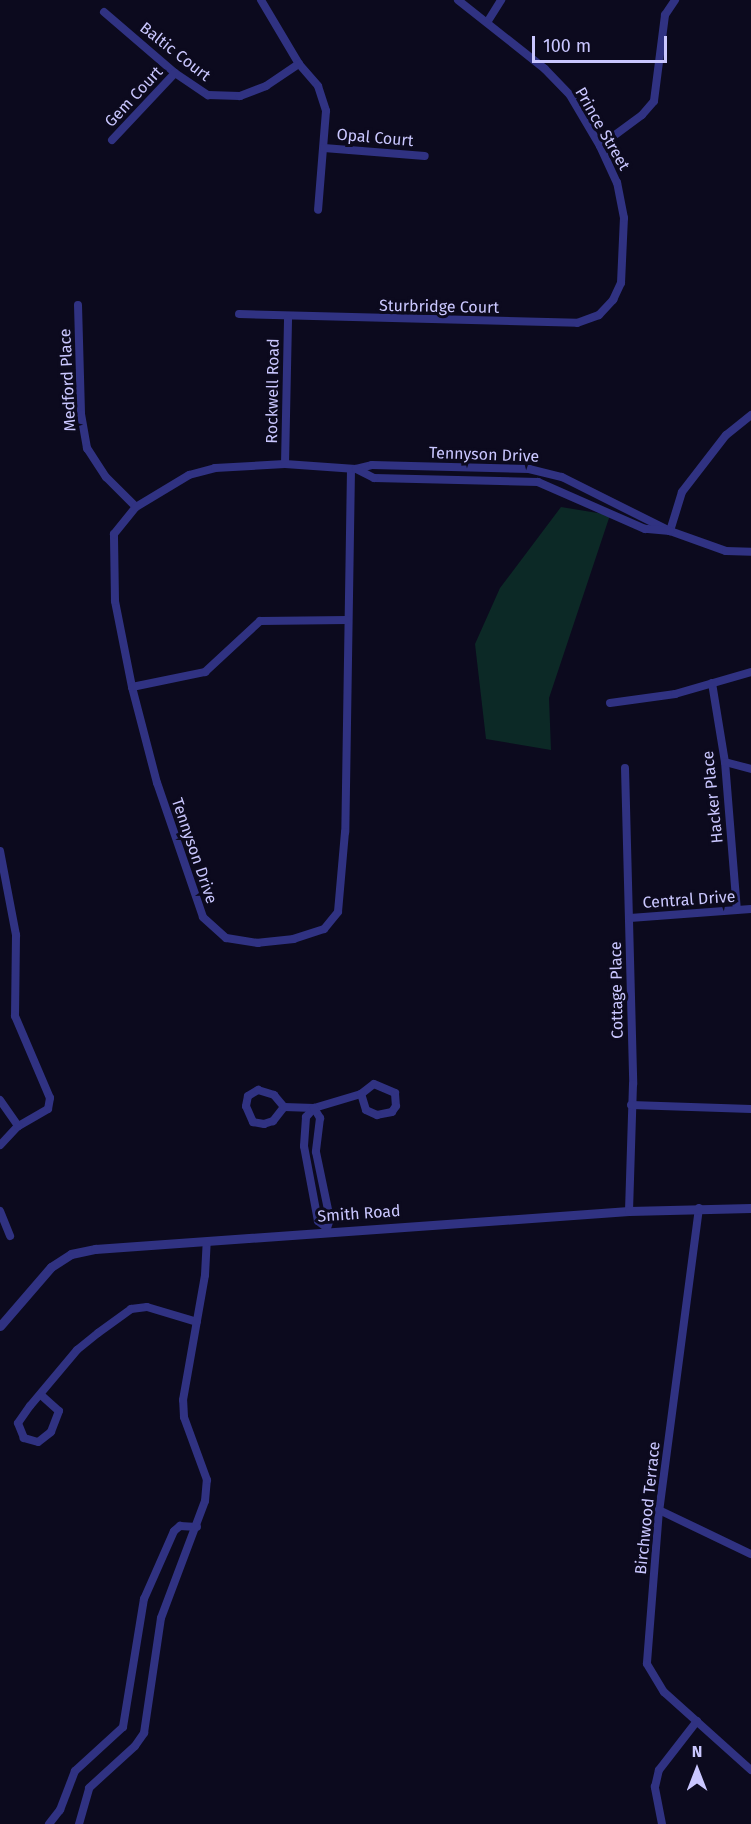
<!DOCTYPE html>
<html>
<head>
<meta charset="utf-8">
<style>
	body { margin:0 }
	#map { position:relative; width:751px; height:1824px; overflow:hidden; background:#0c0a1e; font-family:"Fira Sans",sans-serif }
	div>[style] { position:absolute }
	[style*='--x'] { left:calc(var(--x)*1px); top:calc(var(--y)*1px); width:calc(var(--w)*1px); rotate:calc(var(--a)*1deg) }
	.green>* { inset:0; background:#0c2926 }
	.minor>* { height:8px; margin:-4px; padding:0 4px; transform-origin:4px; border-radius:4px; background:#303282 }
	.tertiary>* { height:9px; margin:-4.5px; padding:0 4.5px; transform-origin:4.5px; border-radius:4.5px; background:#303282 }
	span { translate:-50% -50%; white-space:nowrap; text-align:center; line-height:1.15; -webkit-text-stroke:6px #0c0a1e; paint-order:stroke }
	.street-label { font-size:16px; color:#cac7ff }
	.north { position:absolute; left:667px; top:1740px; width:60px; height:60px; -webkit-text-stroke:4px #0c0a1e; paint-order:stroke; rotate:0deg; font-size:16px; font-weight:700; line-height:24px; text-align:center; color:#cac7ff }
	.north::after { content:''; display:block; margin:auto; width:21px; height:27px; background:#cac7ff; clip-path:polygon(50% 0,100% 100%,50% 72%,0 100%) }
	.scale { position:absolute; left:532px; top:36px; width:135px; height:27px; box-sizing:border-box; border:3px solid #cac7ff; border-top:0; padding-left:8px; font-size:18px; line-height:21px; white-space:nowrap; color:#cac7ff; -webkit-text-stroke:4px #0c0a1e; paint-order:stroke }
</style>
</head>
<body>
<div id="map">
	<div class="green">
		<i style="clip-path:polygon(561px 507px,610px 515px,549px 698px,551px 750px,486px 739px,475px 644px,500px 588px)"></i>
	</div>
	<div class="minor">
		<i style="--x:261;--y:0;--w:74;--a:59.3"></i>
		<i style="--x:299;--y:64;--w:29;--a:49"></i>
		<i style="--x:318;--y:86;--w:26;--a:72"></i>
		<i style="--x:326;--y:111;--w:99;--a:94.6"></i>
		<i style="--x:104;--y:12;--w:94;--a:40.7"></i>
		<i style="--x:175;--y:73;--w:40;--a:34"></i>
		<i style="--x:208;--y:95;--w:32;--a:2"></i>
		<i style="--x:240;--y:96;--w:28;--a:-21"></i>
		<i style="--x:266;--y:86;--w:40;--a:-34"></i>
		<i style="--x:488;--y:21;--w:25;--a:-58"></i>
		<i style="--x:112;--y:140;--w:92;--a:-46.8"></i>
		<i style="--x:600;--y:146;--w:52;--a:-36.4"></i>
		<i style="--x:642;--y:115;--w:18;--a:-49"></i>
		<i style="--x:654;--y:101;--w:87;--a:-82.7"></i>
		<i style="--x:665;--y:15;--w:18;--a:-56"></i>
		<i style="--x:324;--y:148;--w:101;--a:4.5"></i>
		<i style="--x:78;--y:305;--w:109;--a:88.4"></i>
		<i style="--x:81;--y:414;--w:35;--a:80"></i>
		<i style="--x:87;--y:448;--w:35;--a:57"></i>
		<i style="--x:106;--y:477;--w:42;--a:45"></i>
		<i style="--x:239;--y:314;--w:338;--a:1.5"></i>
		<i style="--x:577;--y:323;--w:23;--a:-20"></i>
		<i style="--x:599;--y:315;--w:21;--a:-47"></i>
		<i style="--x:613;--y:300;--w:19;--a:-65"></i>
		<i style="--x:621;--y:283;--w:65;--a:-87.4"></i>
		<i style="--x:624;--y:218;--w:36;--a:-101"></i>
		<i style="--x:617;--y:183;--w:41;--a:-114.7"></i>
		<i style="--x:600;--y:146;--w:59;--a:-120.5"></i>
		<i style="--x:570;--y:95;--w:36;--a:-134"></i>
		<i style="--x:545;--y:69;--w:111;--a:-141.6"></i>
		<i style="--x:751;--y:415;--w:32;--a:141"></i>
		<i style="--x:726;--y:435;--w:72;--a:127.7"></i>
		<i style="--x:682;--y:492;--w:41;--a:107.1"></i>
		<i style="--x:670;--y:531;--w:59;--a:19.7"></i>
		<i style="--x:726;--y:551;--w:25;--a:2"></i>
		<i style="--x:285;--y:464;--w:146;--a:-88.8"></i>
		<i style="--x:351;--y:469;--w:363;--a:90.9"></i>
		<i style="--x:345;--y:832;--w:80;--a:95"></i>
		<i style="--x:338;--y:912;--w:22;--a:129"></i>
		<i style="--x:324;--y:929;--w:32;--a:162"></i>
		<i style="--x:294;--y:939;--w:36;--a:174"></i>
		<i style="--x:258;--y:943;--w:32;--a:-171"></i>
		<i style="--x:226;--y:938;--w:31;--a:-138"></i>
		<i style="--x:203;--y:917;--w:142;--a:-108.9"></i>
		<i style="--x:157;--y:783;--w:99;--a:-104.6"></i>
		<i style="--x:132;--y:687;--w:88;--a:-101.2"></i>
		<i style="--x:115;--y:601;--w:67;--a:-90.9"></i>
		<i style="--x:114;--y:534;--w:35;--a:-51"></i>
		<i style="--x:136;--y:507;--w:62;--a:-31.1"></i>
		<i style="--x:189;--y:475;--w:27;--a:-15"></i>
		<i style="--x:215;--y:468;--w:70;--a:-3.3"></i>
		<i style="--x:285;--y:464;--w:71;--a:4"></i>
		<i style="--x:356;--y:469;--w:16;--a:-14"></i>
		<i style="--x:372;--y:465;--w:157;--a:1.5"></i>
		<i style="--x:529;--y:469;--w:34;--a:14"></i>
		<i style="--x:562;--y:477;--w:121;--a:26.6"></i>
		<i style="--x:670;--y:531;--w:25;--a:-175"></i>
		<i style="--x:645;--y:529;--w:117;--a:-156.3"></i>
		<i style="--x:538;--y:482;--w:164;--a:-178.6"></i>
		<i style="--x:374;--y:478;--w:20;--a:-153"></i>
		<i style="--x:712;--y:683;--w:80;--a:80.7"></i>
		<i style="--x:725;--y:762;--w:148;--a:85.4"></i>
		<i style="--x:132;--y:687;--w:75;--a:-11.6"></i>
		<i style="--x:205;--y:672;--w:75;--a:-42.8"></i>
		<i style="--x:260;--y:621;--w:87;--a:-0.7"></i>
		<i style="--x:610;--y:703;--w:66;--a:-7.9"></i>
		<i style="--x:675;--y:694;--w:79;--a:-16.1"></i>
		<i style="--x:725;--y:762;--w:27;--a:15"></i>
		<i style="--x:625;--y:768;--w:316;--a:88.5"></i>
		<i style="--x:633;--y:1084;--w:127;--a:91.8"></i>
		<i style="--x:0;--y:851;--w:86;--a:79.2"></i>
		<i style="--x:16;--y:935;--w:81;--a:90.7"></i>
		<i style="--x:15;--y:1016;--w:89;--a:66.9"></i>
		<i style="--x:50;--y:1098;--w:11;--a:100"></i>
		<i style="--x:48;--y:1109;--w:34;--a:150"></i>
		<i style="--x:18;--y:1126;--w:26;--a:133"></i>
		<i style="--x:630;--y:918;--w:121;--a:-4.3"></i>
		<i style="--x:0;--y:1100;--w:32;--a:55"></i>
		<i style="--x:631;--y:1105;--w:120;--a:1.9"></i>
		<i style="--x:284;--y:1107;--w:18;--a:128"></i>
		<i style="--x:273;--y:1121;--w:9;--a:162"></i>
		<i style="--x:264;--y:1124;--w:11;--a:-170"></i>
		<i style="--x:253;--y:1122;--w:17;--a:-114"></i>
		<i style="--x:246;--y:1106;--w:10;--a:-79"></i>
		<i style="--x:248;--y:1096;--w:12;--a:-31"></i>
		<i style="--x:258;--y:1090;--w:17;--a:17"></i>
		<i style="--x:274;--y:1095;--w:16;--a:50"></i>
		<i style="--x:284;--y:1107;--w:30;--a:2"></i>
		<i style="--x:314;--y:1108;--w:49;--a:-16.6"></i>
		<i style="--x:361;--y:1094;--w:16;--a:-38"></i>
		<i style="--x:374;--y:1084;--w:23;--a:23"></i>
		<i style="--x:395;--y:1093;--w:13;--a:86"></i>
		<i style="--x:396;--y:1106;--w:7;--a:124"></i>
		<i style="--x:392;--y:1112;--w:15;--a:169"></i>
		<i style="--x:377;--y:1115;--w:12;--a:-156"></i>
		<i style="--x:366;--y:1110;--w:17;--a:-107"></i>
		<i style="--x:699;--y:1208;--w:305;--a:97.5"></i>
		<i style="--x:659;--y:1510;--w:154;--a:94.5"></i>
		<i style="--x:647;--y:1664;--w:33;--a:59"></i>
		<i style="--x:664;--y:1692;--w:117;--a:41.9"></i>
		<i style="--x:0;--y:1211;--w:27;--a:68"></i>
		<i style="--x:326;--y:1227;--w:10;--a:-143"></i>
		<i style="--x:318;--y:1221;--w:76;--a:-100.6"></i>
		<i style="--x:304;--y:1146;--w:29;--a:-86"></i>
		<i style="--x:306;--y:1117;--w:12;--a:-48"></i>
		<i style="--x:314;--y:1108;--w:12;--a:59"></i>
		<i style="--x:320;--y:1118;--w:34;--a:97"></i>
		<i style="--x:316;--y:1152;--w:68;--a:78.2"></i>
		<i style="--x:330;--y:1219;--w:13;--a:108"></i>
		<i style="--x:41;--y:1395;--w:24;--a:42"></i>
		<i style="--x:59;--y:1411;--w:22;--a:111"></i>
		<i style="--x:51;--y:1432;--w:16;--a:142"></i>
		<i style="--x:38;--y:1442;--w:15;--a:-164"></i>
		<i style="--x:24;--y:1438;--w:16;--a:-112"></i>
		<i style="--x:18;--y:1423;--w:21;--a:-55"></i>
		<i style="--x:30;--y:1406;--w:73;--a:-50"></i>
		<i style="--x:77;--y:1350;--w:27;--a:-39"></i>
		<i style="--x:98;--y:1333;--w:41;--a:-36"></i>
		<i style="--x:131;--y:1309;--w:16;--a:-7"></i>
		<i style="--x:147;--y:1307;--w:52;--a:16.7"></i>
		<i style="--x:659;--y:1510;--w:102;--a:25.6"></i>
		<i style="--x:49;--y:1824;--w:18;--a:-52"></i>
		<i style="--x:60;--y:1810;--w:42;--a:-69"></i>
		<i style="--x:75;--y:1771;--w:65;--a:-42.5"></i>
		<i style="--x:123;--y:1727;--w:130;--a:-80.7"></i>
		<i style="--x:144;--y:1599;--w:74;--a:-66.2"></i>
		<i style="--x:174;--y:1531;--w:8;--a:-40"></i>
		<i style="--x:180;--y:1526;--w:17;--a:3"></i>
		<i style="--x:79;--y:1824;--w:37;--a:-74"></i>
		<i style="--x:89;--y:1788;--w:62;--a:-42.4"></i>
		<i style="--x:135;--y:1746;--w:16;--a:-55"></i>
		<i style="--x:144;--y:1733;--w:116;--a:-81.6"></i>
		<i style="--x:161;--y:1618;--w:125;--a:-69.4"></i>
		<i style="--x:205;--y:1501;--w:21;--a:-85"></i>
		<i style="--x:207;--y:1480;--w:67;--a:-110.1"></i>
		<i style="--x:184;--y:1417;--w:17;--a:-93"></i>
		<i style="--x:183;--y:1400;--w:127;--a:-80"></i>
		<i style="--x:205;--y:1275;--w:33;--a:-87"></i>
		<i style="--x:662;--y:1824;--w:38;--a:-101"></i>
		<i style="--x:655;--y:1787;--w:17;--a:-77"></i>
		<i style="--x:659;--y:1770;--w:62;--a:-52.2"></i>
	</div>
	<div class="tertiary">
		<i style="--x:0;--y:1326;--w:78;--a:-49.2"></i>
		<i style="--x:51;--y:1267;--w:24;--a:-33"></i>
		<i style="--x:71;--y:1254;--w:25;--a:-12"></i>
		<i style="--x:95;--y:1249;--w:535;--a:-4.07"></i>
		<i style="--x:629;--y:1211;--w:122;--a:-1.4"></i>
	</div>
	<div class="street-label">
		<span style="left:175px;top:52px;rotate:38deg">Baltic Court</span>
		<span style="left:134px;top:97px;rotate:-47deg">Gem Court</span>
		<span style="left:602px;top:129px;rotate:60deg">Prince Street</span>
		<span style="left:375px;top:138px;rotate:5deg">Opal Court</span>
		<span style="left:439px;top:307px;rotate:1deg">Sturbridge Court</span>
		<span style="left:68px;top:380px;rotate:-93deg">Medford Place</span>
		<span style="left:273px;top:391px;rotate:-89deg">Rockwell Road</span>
		<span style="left:484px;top:455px;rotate:2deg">Tennyson Drive</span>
		<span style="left:713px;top:797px;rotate:-96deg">Hacker Place</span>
		<span style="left:194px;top:851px;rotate:71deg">Tennyson Drive</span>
		<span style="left:689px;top:900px;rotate:-4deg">Central Drive</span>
		<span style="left:617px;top:990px;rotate:-91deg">Cottage Place</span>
		<span style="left:359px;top:1214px;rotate:-4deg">Smith Road</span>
		<span style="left:648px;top:1508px;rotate:-84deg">Birchwood Terrace</span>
	</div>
	<div class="north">N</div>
	<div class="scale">100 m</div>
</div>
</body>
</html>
